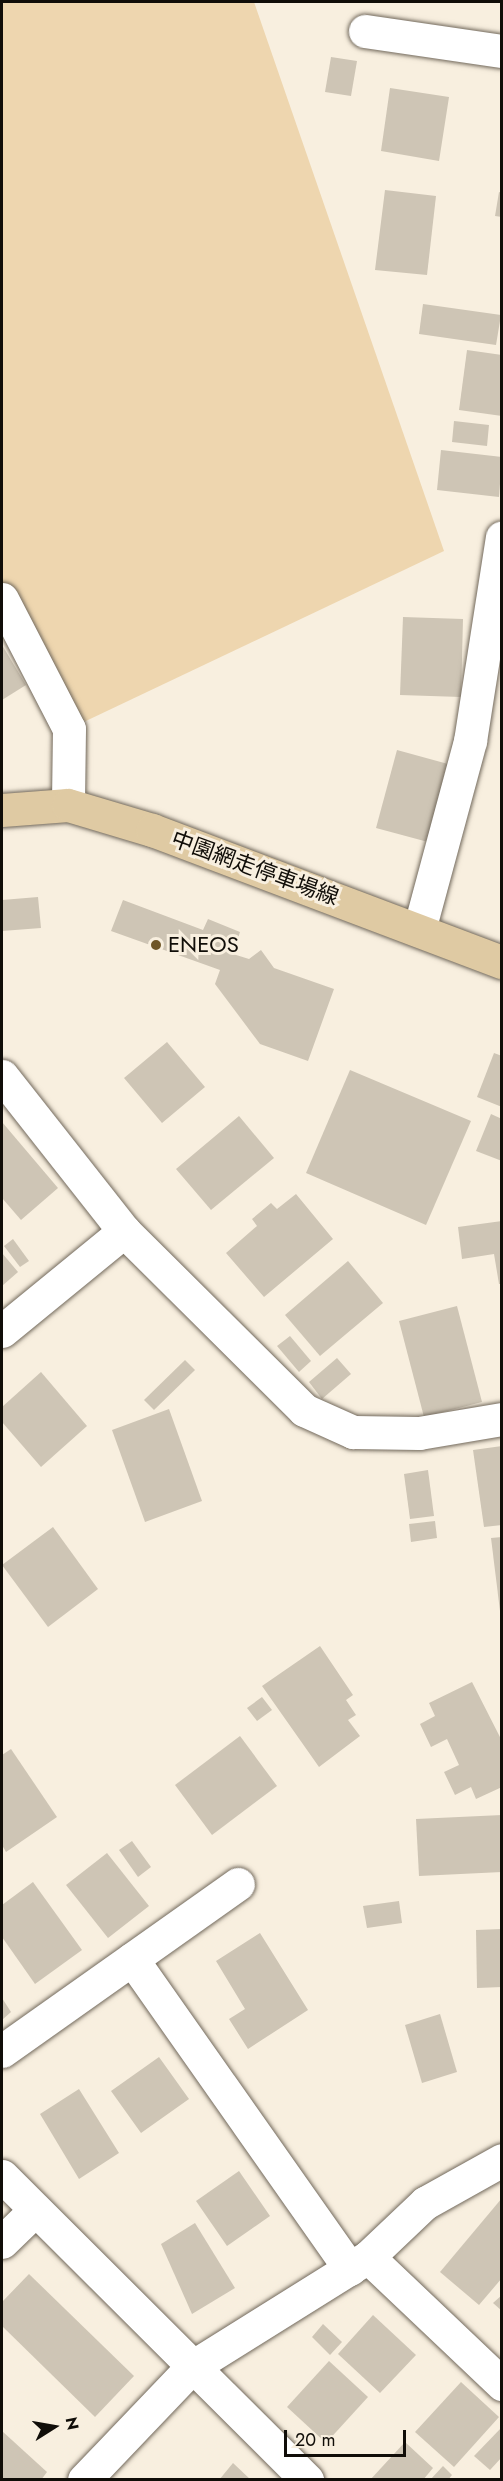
<!DOCTYPE html>
<html>
<head>
<meta charset="utf-8">
<style>
	body { margin:0 }
	#map { position:relative; width:503px; height:2481px; overflow:hidden; background:#f8efdf; font-family:Jost,"Noto Sans JP",sans-serif }
	div>[style] { position:absolute }
	[style*='--x'] { left:calc(var(--x)*1px); top:calc(var(--y)*1px); width:calc(var(--w)*1px); rotate:calc(var(--a)*1deg) }
	.green>* { inset:0; background:#eed6af }
	.building>* { inset:0; background:#cec5b5 }
	.roads { filter:drop-shadow(0 0 2px #72695c) drop-shadow(0 0 2px #72695c) }
	.minor>* { height:33px; margin:-16.5px; padding:0 16.5px; transform-origin:16.5px; border-radius:16.5px; background:#fff }
	.major>* { height:33px; margin:-16.5px; padding:0 16.5px; transform-origin:16.5px; border-radius:16.5px; background:#dfcaa3 }
	.dots>* { width:16px; height:16px; translate:-50% -50%; box-sizing:border-box; border:3px solid #f8efdf; border-radius:50% }
	span { translate:-50% -50%; white-space:nowrap; text-align:center; line-height:1.15; -webkit-text-stroke:6px #f8efdf; paint-order:stroke }
	.street-label { font-size:22px; color:#100d08 }
	.poi-label { font-size:22px; color:#100d08 }
	.left { translate:0 -50%; text-align:left }
	.frame { position:absolute; inset:0; border:3px solid #100d08; pointer-events:none }
	.north { position:absolute; left:24px; top:2397px; width:60px; height:60px; -webkit-text-stroke:4px #f8efdf; paint-order:stroke; rotate:79deg; font-size:16px; font-weight:700; line-height:24px; text-align:center; color:#100d08 }
	.north::after { content:''; display:block; margin:auto; width:21px; height:27px; background:#100d08; clip-path:polygon(50% 0,100% 100%,50% 72%,0 100%) }
	.scale { position:absolute; left:284px; top:2430px; width:122px; height:27px; box-sizing:border-box; border:3px solid #100d08; border-top:0; padding-left:8px; font-size:18px; line-height:21px; white-space:nowrap; color:#100d08; -webkit-text-stroke:4px #f8efdf; paint-order:stroke }
</style>
</head>
<body>
<div id="map">
	<div class="green">
		<i style="clip-path:polygon(2px 2px,254px 2px,444px 551px,69px 729px,2px 599px)"></i>
	</div>
	<div class="building">
		<i style="clip-path:polygon(331px 57px,357px 61px,351px 96px,325px 92px)"></i>
		<i style="clip-path:polygon(390px 88px,449px 97px,439px 161px,381px 151px)"></i>
		<i style="clip-path:polygon(385px 190px,436px 196px,427px 275px,375px 270px)"></i>
		<i style="clip-path:polygon(499px 192px,502px 193px,502px 217px,495px 216px)"></i>
		<i style="clip-path:polygon(423px 304px,501px 315px,496px 345px,419px 334px)"></i>
		<i style="clip-path:polygon(467px 350px,502px 355px,502px 416px,459px 410px)"></i>
		<i style="clip-path:polygon(454px 421px,489px 425px,487px 446px,452px 442px)"></i>
		<i style="clip-path:polygon(441px 450px,502px 457px,499px 497px,437px 490px)"></i>
		<i style="clip-path:polygon(403px 617px,463px 619px,461px 697px,400px 695px)"></i>
		<i style="clip-path:polygon(2px 645px,26px 685px,2px 700px)"></i>
		<i style="clip-path:polygon(397px 750px,448px 764px,428px 842px,376px 828px)"></i>
		<i style="clip-path:polygon(38px 897px,41px 928px,2px 931px,2px 900px)"></i>
		<i style="clip-path:polygon(123px 900px,203px 930px,208px 919px,240px 932px,233px 954px,249px 959px,261px 950px,274px 968px,334px 989px,308px 1061px,260px 1044px,215px 984px,220px 970px,111px 931px)"></i>
		<i style="clip-path:polygon(167px 1042px,205px 1087px,162px 1123px,124px 1078px)"></i>
		<i style="clip-path:polygon(494px 1053px,502px 1056px,502px 1107px,477px 1097px)"></i>
		<i style="clip-path:polygon(350px 1070px,471px 1121px,426px 1225px,306px 1173px)"></i>
		<i style="clip-path:polygon(491px 1114px,502px 1119px,502px 1161px,476px 1151px)"></i>
		<i style="clip-path:polygon(239px 1116px,274px 1158px,211px 1210px,176px 1169px)"></i>
		<i style="clip-path:polygon(2px 1122px,58px 1188px,21px 1220px,2px 1198px)"></i>
		<i style="clip-path:polygon(296px 1194px,333px 1239px,264px 1297px,226px 1253px,257px 1226px,252px 1219px,271px 1203px,277px 1209px)"></i>
		<i style="clip-path:polygon(502px 1221px,502px 1284px,499px 1284px,494px 1254px,462px 1259px,458px 1227px)"></i>
		<i style="clip-path:polygon(13px 1239px,29px 1261px,20px 1267px,4px 1246px)"></i>
		<i style="clip-path:polygon(2px 1253px,18px 1272px,2px 1286px)"></i>
		<i style="clip-path:polygon(348px 1261px,383px 1303px,320px 1356px,285px 1315px)"></i>
		<i style="clip-path:polygon(457px 1306px,482px 1402px,424px 1417px,399px 1321px)"></i>
		<i style="clip-path:polygon(290px 1336px,311px 1361px,299px 1372px,277px 1346px)"></i>
		<i style="clip-path:polygon(337px 1358px,351px 1374px,322px 1399px,309px 1382px)"></i>
		<i style="clip-path:polygon(185px 1360px,195px 1370px,154px 1410px,144px 1400px)"></i>
		<i style="clip-path:polygon(41px 1372px,87px 1426px,41px 1467px,2px 1422px,2px 1407px)"></i>
		<i style="clip-path:polygon(169px 1409px,202px 1501px,145px 1522px,112px 1430px)"></i>
		<i style="clip-path:polygon(502px 1446px,502px 1525px,484px 1527px,473px 1450px)"></i>
		<i style="clip-path:polygon(428px 1470px,434px 1516px,410px 1519px,404px 1474px)"></i>
		<i style="clip-path:polygon(435px 1521px,437px 1538px,411px 1542px,409px 1524px)"></i>
		<i style="clip-path:polygon(53px 1527px,98px 1589px,48px 1627px,2px 1565px)"></i>
		<i style="clip-path:polygon(502px 1537px,502px 1611px,500px 1611px,491px 1538px)"></i>
		<i style="clip-path:polygon(320px 1646px,353px 1695px,346px 1700px,356px 1715px,348px 1720px,360px 1736px,319px 1767px,262px 1686px)"></i>
		<i style="clip-path:polygon(472px 1682px,502px 1741px,502px 1787px,476px 1799px,471px 1787px,455px 1795px,444px 1772px,459px 1765px,447px 1739px,431px 1747px,420px 1724px,435px 1716px,429px 1703px)"></i>
		<i style="clip-path:polygon(262px 1697px,272px 1710px,257px 1721px,247px 1708px)"></i>
		<i style="clip-path:polygon(240px 1736px,277px 1786px,212px 1835px,175px 1785px)"></i>
		<i style="clip-path:polygon(11px 1749px,57px 1817px,6px 1852px,2px 1845px,2px 1755px)"></i>
		<i style="clip-path:polygon(502px 1815px,502px 1872px,419px 1876px,416px 1819px)"></i>
		<i style="clip-path:polygon(132px 1841px,151px 1867px,138px 1877px,119px 1850px)"></i>
		<i style="clip-path:polygon(107px 1853px,149px 1906px,108px 1938px,66px 1885px)"></i>
		<i style="clip-path:polygon(33px 1882px,82px 1950px,35px 1984px,2px 1937px,2px 1905px)"></i>
		<i style="clip-path:polygon(399px 1901px,402px 1923px,367px 1928px,363px 1906px)"></i>
		<i style="clip-path:polygon(502px 1929px,502px 1987px,477px 1988px,476px 1930px)"></i>
		<i style="clip-path:polygon(260px 1933px,308px 2010px,248px 2049px,229px 2019px,245px 2009px,216px 1961px)"></i>
		<i style="clip-path:polygon(2px 1998px,11px 2012px,2px 2020px)"></i>
		<i style="clip-path:polygon(440px 2014px,457px 2072px,422px 2083px,405px 2025px)"></i>
		<i style="clip-path:polygon(159px 2057px,189px 2099px,141px 2133px,111px 2091px)"></i>
		<i style="clip-path:polygon(79px 2089px,119px 2153px,79px 2179px,40px 2114px)"></i>
		<i style="clip-path:polygon(239px 2171px,270px 2216px,227px 2246px,196px 2201px)"></i>
		<i style="clip-path:polygon(502px 2198px,502px 2278px,479px 2305px,440px 2272px)"></i>
		<i style="clip-path:polygon(195px 2223px,235px 2288px,192px 2314px,161px 2244px)"></i>
		<i style="clip-path:polygon(29px 2274px,134px 2376px,95px 2417px,2px 2326px,2px 2302px)"></i>
		<i style="clip-path:polygon(502px 2295px,502px 2311px,493px 2303px)"></i>
		<i style="clip-path:polygon(373px 2315px,416px 2355px,380px 2393px,338px 2354px)"></i>
		<i style="clip-path:polygon(323px 2324px,342px 2342px,330px 2355px,312px 2337px)"></i>
		<i style="clip-path:polygon(329px 2361px,368px 2397px,326px 2443px,287px 2407px)"></i>
		<i style="clip-path:polygon(461px 2382px,499px 2417px,454px 2467px,415px 2432px)"></i>
		<i style="clip-path:polygon(502px 2427px,502px 2457px,490px 2470px,474px 2456px)"></i>
		<i style="clip-path:polygon(2px 2431px,47px 2472px,41px 2480px,2px 2480px)"></i>
		<i style="clip-path:polygon(405px 2442px,433px 2468px,423px 2480px,370px 2480px)"></i>
		<i style="clip-path:polygon(233px 2463px,251px 2480px,219px 2480px)"></i>
		<i style="clip-path:polygon(443px 2466px,452px 2475px,448px 2480px,430px 2480px)"></i>
	</div>
	<div class="roads">
		<div class="minor">
			<i style="--x:365;--y:31;--w:138;--a:8.3"></i>
			<i style="--x:2;--y:599;--w:146;--a:62.7"></i>
			<i style="--x:69;--y:729;--w:76;--a:90.8"></i>
			<i style="--x:419;--y:930;--w:196;--a:-74.9"></i>
			<i style="--x:470;--y:741;--w:206;--a:-81.1"></i>
			<i style="--x:2;--y:1076;--w:197;--a:51.8"></i>
			<i style="--x:124;--y:1231;--w:254;--a:44.8"></i>
			<i style="--x:304;--y:1410;--w:54;--a:24.2"></i>
			<i style="--x:353;--y:1432;--w:66;--a:0.9"></i>
			<i style="--x:419;--y:1433;--w:84;--a:-9.6"></i>
			<i style="--x:2;--y:1331;--w:158;--a:-39.3"></i>
			<i style="--x:132;--y:1959;--w:379;--a:54.9"></i>
			<i style="--x:2;--y:2051;--w:289;--a:-35.3"></i>
			<i style="--x:2;--y:2176;--w:431;--a:44.9"></i>
			<i style="--x:2;--y:2242;--w:46;--a:-44.1"></i>
			<i style="--x:368;--y:2257;--w:185;--a:43.5"></i>
			<i style="--x:84;--y:2480;--w:156;--a:-46.3"></i>
			<i style="--x:192;--y:2367;--w:208;--a:-32"></i>
			<i style="--x:368;--y:2257;--w:79;--a:-43.5"></i>
			<i style="--x:425;--y:2203;--w:88;--a:-29.2"></i>
		</div>
		<div class="major">
			<i style="--x:2;--y:810;--w:66;--a:-4.3"></i>
			<i style="--x:68;--y:805;--w:88;--a:16.6"></i>
			<i style="--x:152;--y:830;--w:374;--a:20.7"></i>
		</div>
	</div>
	<div class="dots">
		<i style="left:156px;top:945px;background:#6e5526"></i>
	</div>
	<div class="street-label">
		<span style="left:255px;top:868px;rotate:20deg">中園網走停車場線</span>
	</div>
	<div class="poi-label">
		<span class="left" style="left:168px;top:945px">ENEOS</span>
	</div>
	<div class="frame"></div>
	<div class="north">N</div>
	<div class="scale">20 m</div>
</div>
</body>
</html>
